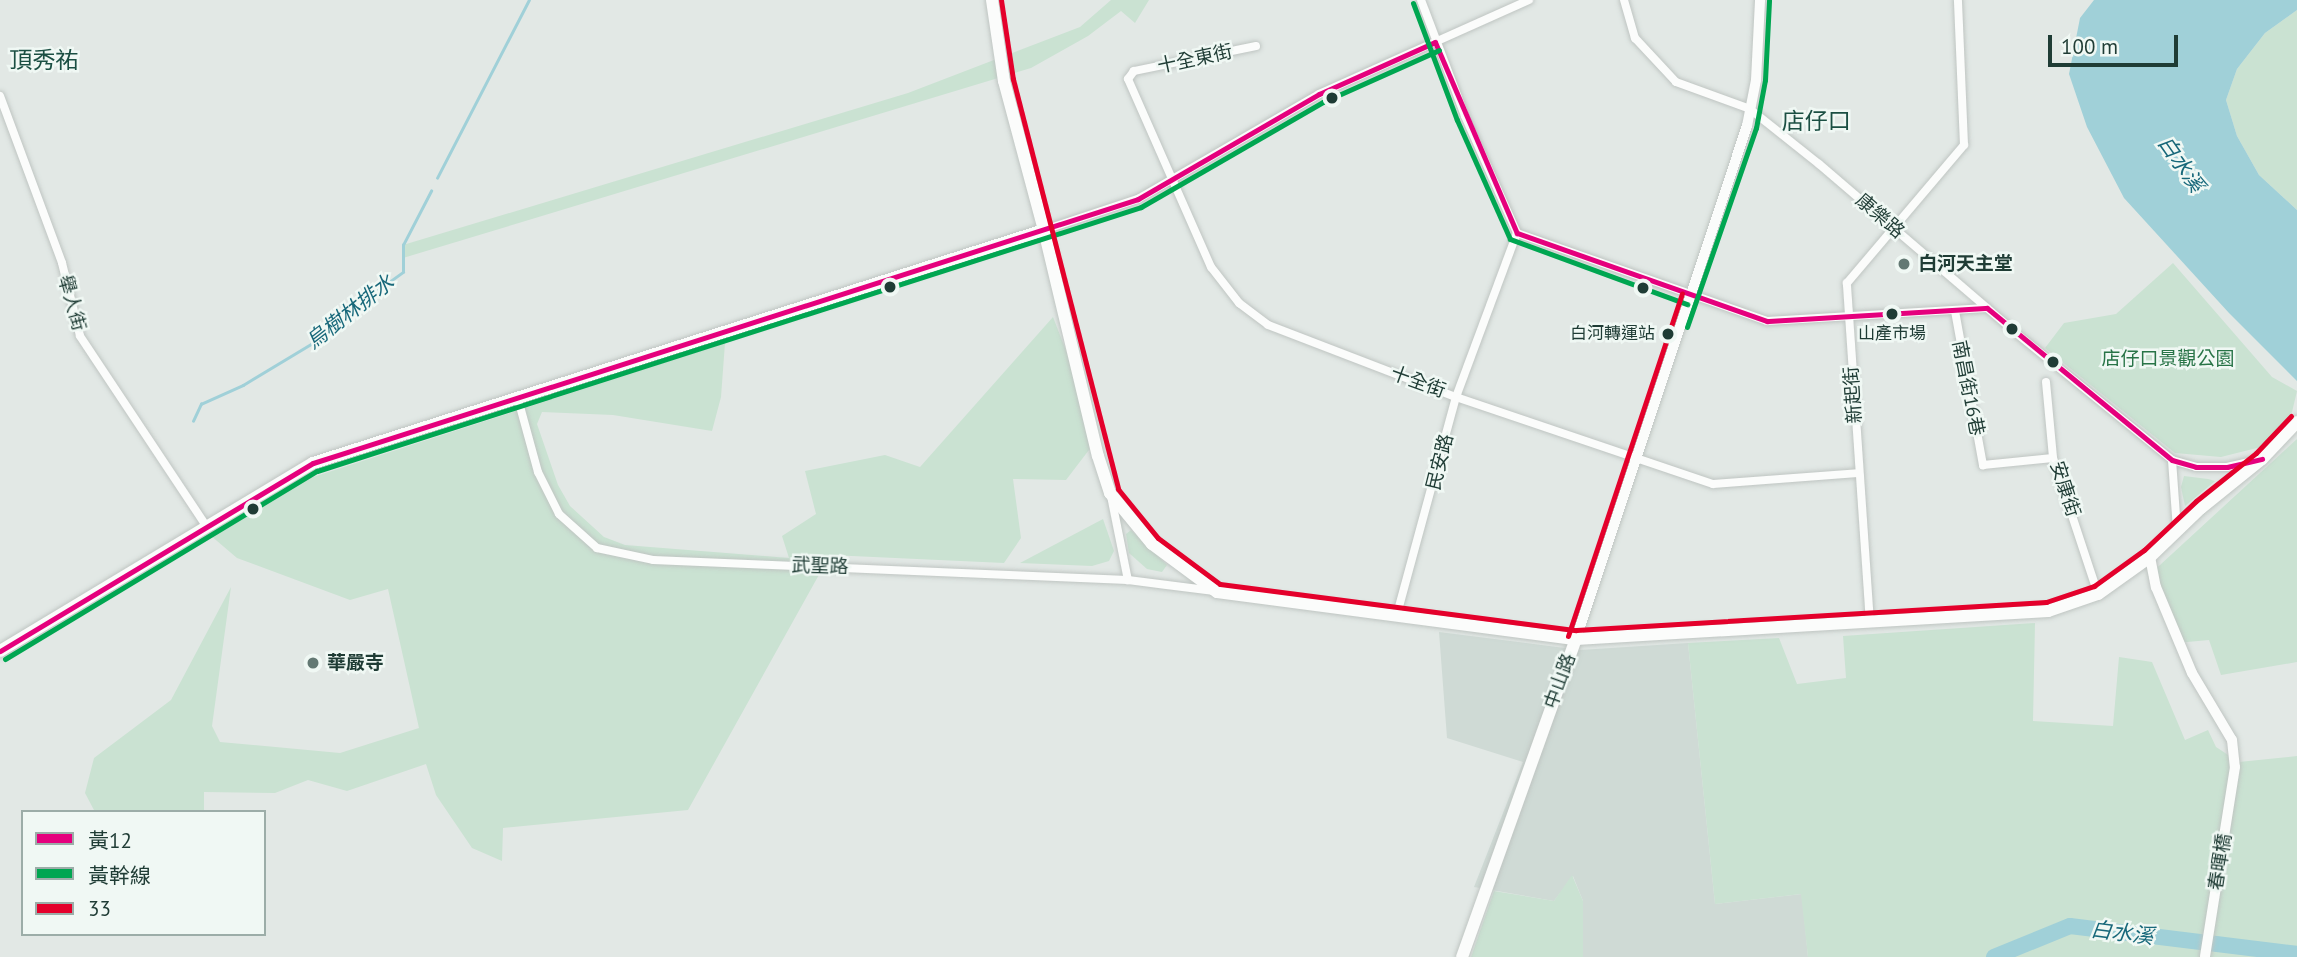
<!DOCTYPE html>
<html>
<head>
<meta charset="utf-8">
<style>
	body { margin:0 }
	#map { position:relative; width:2297px; height:957px; overflow:hidden; background:#e2e8e5; font-family:"PT Sans","Noto Sans TC",sans-serif }
	div>[style] { position:absolute }
	[style*='--x'] { left:calc(var(--x)*1px); top:calc(var(--y)*1px); width:calc(var(--w)*1px); rotate:calc(var(--a)*1deg) }
	.built>* { inset:0; background:#cfdad5 }
	.green>* { inset:0; background:#cae2d2 }
	.water>* { inset:0; background:#a0d0d8 }
	.stream>* { height:2.5px; margin:-1.25px; padding:0 1.25px; transform-origin:1.25px; border-radius:1.25px; background:#a0d0d8 }
	.river>* { height:16px; margin:-8px; padding:0 8px; transform-origin:8px; border-radius:8px; background:#a0d0d8 }
	.roads { filter:drop-shadow(0 0 2px #bfc5c2) drop-shadow(0 0 2px #bfc5c2) }
	.minor>* { height:8px; margin:-4px; padding:0 4px; transform-origin:4px; border-radius:4px; background:#fbfcfb }
	.tertiary>* { height:10px; margin:-5px; padding:0 5px; transform-origin:5px; border-radius:5px; background:#fbfcfb }
	.secondary>* { height:12px; margin:-6px; padding:0 6px; transform-origin:6px; border-radius:6px; background:#fbfcfb }
	.bus-1>* { height:5px; margin:-2.5px; padding:0 2.5px; transform-origin:2.5px; border-radius:2.5px; background:#e5007d }
	.bus-2>* { height:5px; margin:-2.5px; padding:0 2.5px; transform-origin:2.5px; border-radius:2.5px; background:#00a651 }
	.bus-3>* { height:5px; margin:-2.5px; padding:0 2.5px; transform-origin:2.5px; border-radius:2.5px; background:#e4002b }
	.dots>* { width:19px; height:19px; translate:-50% -50%; box-sizing:border-box; border:4px solid #f0f8f4; border-radius:50% }
	span { translate:-50% -50%; white-space:nowrap; text-align:center; line-height:1.15; -webkit-text-stroke:5px #f0f8f4; paint-order:stroke }
	.bus-label { font-size:17px; color:#1f3c35 }
	.right { translate:-100% -50%; text-align:right }
	.street-label { font-size:19px; color:#1f3c35 }
	.poi-label { font-size:19px; color:#1f3c35; font-weight:700 }
	.left { translate:0 -50%; text-align:left }
	.park-label { font-size:19px; color:#287447 }
	.water-label { font-size:21px; color:#17687a; font-style:italic }
	.quarter-label { font-size:23px; color:#1b4f43 }
	.legend { position:absolute; left:21px; top:810px; width:245px; height:126px; box-sizing:border-box; background:#f0f8f4; border:2px solid #9cada8; margin:0; padding:9px 12px; list-style:none; font-size:21px; color:#1f3c35 }
	.legend li { display:flex; align-items:center; gap:14px; height:35px }
	.legend b { width:35px; border:2px solid #9cada8 }
	.scale { position:absolute; left:2048px; top:35px; width:130px; height:32px; box-sizing:border-box; border:4px solid #1f3c35; border-top:0; padding-left:9px; font-size:21px; line-height:24px; white-space:nowrap; color:#1f3c35; -webkit-text-stroke:5px #f0f8f4; paint-order:stroke }
</style>
</head>
<body>
<div id="map">
	<div class="built">
		<i style="clip-path:polygon(1439px 632px,1580px 650px,1688px 643px,1715px 904px,1802px 894px,1808px 957px,1583px 957px,1583px 901px,1573px 876px,1554px 901px,1474px 887px,1523px 762px,1447px 738px)"></i>
	</div>
	<div class="green">
		<i style="clip-path:polygon(1111px 0,1149px 0,1135px 23px,1121px 11px,1088px 36px,1031px 68px,403px 258px,403px 245px,908px 93px,1080px 27px)"></i>
		<i style="clip-path:polygon(2297px 10px,2297px 210px,2259px 175px,2237px 136px,2226px 100px,2237px 69px,2265px 33px)"></i>
		<i style="clip-path:polygon(2173px 263px,2272px 377px,2297px 391px,2292px 412px,2261px 447px,2221px 457px,2175px 453px,2045px 348px,2064px 323px,2116px 314px)"></i>
		<i style="clip-path:polygon(1053px 317px,1082px 392px,1092px 446px,1066px 480px,1013px 479px,1021px 538px,1004px 563px,830px 555px,688px 810px,503px 828px,502px 861px,472px 848px,436px 795px,426px 764px,347px 791px,308px 780px,275px 793px,204px 792px,204px 812px,95px 812px,85px 793px,94px 758px,171px 700px,231px 587px,212px 726px,220px 742px,340px 753px,419px 728px,388px 589px,350px 600px,237px 558px,210px 535px,307px 479px,725px 343px,721px 397px,712px 431px,613px 415px,542px 412px,537px 424px,558px 485px,570px 506px,604px 537px,625px 545px,789px 558px,782px 536px,816px 514px,805px 471px,885px 455px,920px 467px)"></i>
		<i style="clip-path:polygon(2297px 439px,2297px 662px,2221px 675px,2209px 640px,2176px 643px,2148px 576px)"></i>
		<i style="clip-path:polygon(2184px 476px,2208px 479px,2215px 481px,2185px 506px,2181px 487px)"></i>
		<i style="clip-path:polygon(1103px 519px,1114px 551px,1109px 561px,1092px 566px,1020px 563px)"></i>
		<i style="clip-path:polygon(1131px 530px,1167px 565px,1162px 572px,1147px 569px,1129px 553px,1126px 534px)"></i>
		<i style="clip-path:polygon(2035px 623px,2033px 721px,2113px 726px,2119px 657px,2152px 662px,2185px 740px,2208px 730px,2216px 747px,2239px 762px,2297px 756px,2297px 957px,1808px 957px,1801px 894px,1715px 904px,1688px 643px,1779px 638px,1797px 684px,1846px 678px,1843px 636px)"></i>
		<i style="clip-path:polygon(1572px 875px,1583px 901px,1583px 957px,1471px 957px,1494px 891px,1554px 901px)"></i>
	</div>
	<div class="water">
		<i style="clip-path:polygon(2094px 0,2297px 0,2297px 10px,2265px 33px,2237px 69px,2226px 100px,2237px 136px,2259px 175px,2297px 210px,2297px 381px,2229px 313px,2124px 198px,2087px 127px,2069px 74px,2080px 18px)"></i>
	</div>
	<div class="stream">
		<i style="--x:437;--y:178;--w:200;--a:-62.7"></i>
		<i style="--x:193;--y:421;--w:19;--a:-65"></i>
		<i style="--x:201;--y:404;--w:46;--a:-24.3"></i>
		<i style="--x:243;--y:385;--w:106;--a:-31.1"></i>
		<i style="--x:334;--y:330;--w:37;--a:-46"></i>
		<i style="--x:360;--y:303;--w:53;--a:-35.8"></i>
		<i style="--x:403;--y:272;--w:27;--a:-90"></i>
		<i style="--x:403;--y:245;--w:61;--a:-62.6"></i>
	</div>
	<div class="river">
		<i style="--x:1994;--y:957;--w:82;--a:-22.2"></i>
		<i style="--x:2070;--y:926;--w:229;--a:7"></i>
	</div>
	<div class="roads">
		<div class="minor">
			<i style="--x:1421;--y:0;--w:124;--a:69.2"></i>
			<i style="--x:1465;--y:116;--w:128;--a:66"></i>
			<i style="--x:1517;--y:233;--w:265;--a:19.4"></i>
			<i style="--x:1767;--y:321;--w:220;--a:-3.4"></i>
			<i style="--x:1624;--y:0;--w:40;--a:74"></i>
			<i style="--x:1635;--y:38;--w:60;--a:47"></i>
			<i style="--x:1676;--y:82;--w:79;--a:20"></i>
			<i style="--x:1750;--y:109;--w:88;--a:38.6"></i>
			<i style="--x:1819;--y:164;--w:260;--a:40.6"></i>
			<i style="--x:2016;--y:333;--w:201;--a:39.1"></i>
			<i style="--x:2172;--y:460;--w:25;--a:16"></i>
			<i style="--x:2196;--y:467;--w:31;--a:0"></i>
			<i style="--x:2227;--y:467;--w:32;--a:-13"></i>
			<i style="--x:1256;--y:46;--w:125;--a:168.4"></i>
			<i style="--x:1134;--y:71;--w:10;--a:127"></i>
			<i style="--x:1128;--y:79;--w:206;--a:66.2"></i>
			<i style="--x:1211;--y:267;--w:46;--a:52.1"></i>
			<i style="--x:1239;--y:303;--w:36;--a:37"></i>
			<i style="--x:1268;--y:325;--w:201;--a:21"></i>
			<i style="--x:1456;--y:397;--w:271;--a:18.7"></i>
			<i style="--x:1713;--y:484;--w:145;--a:-4.3"></i>
			<i style="--x:0;--y:96;--w:178;--a:69.6"></i>
			<i style="--x:62;--y:263;--w:75;--a:76.1"></i>
			<i style="--x:80;--y:336;--w:228;--a:56.4"></i>
			<i style="--x:1044;--y:230;--w:99;--a:-18.3"></i>
			<i style="--x:1138;--y:199;--w:209;--a:-30.1"></i>
			<i style="--x:1319;--y:94;--w:230;--a:-24.1"></i>
			<i style="--x:1955;--y:311;--w:157;--a:79.7"></i>
			<i style="--x:1983;--y:465;--w:70;--a:-5.7"></i>
			<i style="--x:2046;--y:382;--w:76;--a:84.7"></i>
			<i style="--x:2053;--y:458;--w:143;--a:71.7"></i>
			<i style="--x:518;--y:399;--w:76;--a:74.7"></i>
			<i style="--x:538;--y:472;--w:47;--a:63.4"></i>
			<i style="--x:559;--y:514;--w:51;--a:41.8"></i>
			<i style="--x:597;--y:548;--w:57;--a:12.1"></i>
			<i style="--x:653;--y:560;--w:475;--a:2.4"></i>
			<i style="--x:1128;--y:580;--w:87;--a:7.3"></i>
			<i style="--x:2172;--y:460;--w:70;--a:85.9"></i>
			<i style="--x:1111;--y:496;--w:86;--a:78.6"></i>
			<i style="--x:1397;--y:614;--w:225;--a:-74.8"></i>
			<i style="--x:1456;--y:397;--w:175;--a:-69.6"></i>
			<i style="--x:1870;--y:623;--w:341;--a:-93.9"></i>
			<i style="--x:1847;--y:283;--w:181;--a:-49.7"></i>
			<i style="--x:1964;--y:145;--w:145;--a:-92.4"></i>
		</div>
		<div class="tertiary">
			<i style="--x:2150;--y:557;--w:31;--a:79"></i>
			<i style="--x:2156;--y:587;--w:93;--a:67.3"></i>
			<i style="--x:2192;--y:673;--w:78;--a:59.2"></i>
			<i style="--x:2232;--y:740;--w:27;--a:84"></i>
			<i style="--x:2235;--y:767;--w:192;--a:99"></i>
			<i style="--x:1576;--y:639;--w:541;--a:-71.57"></i>
			<i style="--x:1747;--y:126;--w:47;--a:-78.9"></i>
			<i style="--x:1756;--y:80;--w:80;--a:-87.1"></i>
		</div>
		<div class="secondary">
			<i style="--x:992;--y:0;--w:82;--a:81.6"></i>
			<i style="--x:1004;--y:81;--w:154;--a:75"></i>
			<i style="--x:1044;--y:230;--w:232;--a:76.6"></i>
			<i style="--x:1098;--y:456;--w:39;--a:72"></i>
			<i style="--x:1110;--y:493;--w:66;--a:50.5"></i>
			<i style="--x:1152;--y:544;--w:81;--a:36.4"></i>
			<i style="--x:1217;--y:592;--w:362;--a:7.5"></i>
			<i style="--x:1576;--y:639;--w:473;--a:-3.4"></i>
			<i style="--x:2048;--y:611;--w:53;--a:-18.8"></i>
			<i style="--x:2098;--y:594;--w:64;--a:-35.4"></i>
			<i style="--x:2150;--y:557;--w:71;--a:-43.9"></i>
			<i style="--x:2201;--y:508;--w:78;--a:-38.8"></i>
			<i style="--x:2262;--y:459;--w:51;--a:-46.6"></i>
			<i style="--x:0;--y:651;--w:365;--a:-31"></i>
			<i style="--x:313;--y:463;--w:767;--a:-17.68"></i>
			<i style="--x:1462;--y:957;--w:338;--a:-70.3"></i>
		</div>
	</div>
	<div class="bus-1">
		<i style="--x:1435;--y:42;--w:208;--a:66.8"></i>
		<i style="--x:1517;--y:233;--w:265;--a:19.4"></i>
		<i style="--x:1767;--y:321;--w:220;--a:-3.4"></i>
		<i style="--x:1987;--y:308;--w:239;--a:39.4"></i>
		<i style="--x:2172;--y:460;--w:25;--a:16"></i>
		<i style="--x:2196;--y:467;--w:31;--a:0"></i>
		<i style="--x:2227;--y:467;--w:36;--a:-13"></i>
		<i style="--x:0;--y:651;--w:365;--a:-31"></i>
		<i style="--x:313;--y:463;--w:866;--a:-17.74"></i>
		<i style="--x:1138;--y:199;--w:209;--a:-30.1"></i>
		<i style="--x:1319;--y:94;--w:127;--a:-24.1"></i>
	</div>
	<div class="bus-2">
		<i style="--x:1413;--y:3;--w:125;--a:69.4"></i>
		<i style="--x:1457;--y:120;--w:130;--a:66"></i>
		<i style="--x:1510;--y:239;--w:189;--a:20.2"></i>
		<i style="--x:1687;--y:327;--w:211;--a:-70.9"></i>
		<i style="--x:1756;--y:128;--w:49;--a:-79.4"></i>
		<i style="--x:1765;--y:80;--w:80;--a:-87.1"></i>
		<i style="--x:5;--y:659;--w:364;--a:-31.1"></i>
		<i style="--x:317;--y:471;--w:865;--a:-17.76"></i>
		<i style="--x:1141;--y:207;--w:210;--a:-30"></i>
		<i style="--x:1323;--y:102;--w:127;--a:-24.1"></i>
	</div>
	<div class="bus-3">
		<i style="--x:1001;--y:0;--w:80;--a:81.4"></i>
		<i style="--x:1013;--y:79;--w:423;--a:75.6"></i>
		<i style="--x:1118;--y:489;--w:63;--a:50.8"></i>
		<i style="--x:1158;--y:538;--w:77;--a:36.6"></i>
		<i style="--x:1220;--y:584;--w:359;--a:7.4"></i>
		<i style="--x:1576;--y:630;--w:471;--a:-3.4"></i>
		<i style="--x:2046;--y:602;--w:51;--a:-18.4"></i>
		<i style="--x:2094;--y:586;--w:62;--a:-35.8"></i>
		<i style="--x:2144;--y:550;--w:71;--a:-43.3"></i>
		<i style="--x:2196;--y:501;--w:77;--a:-38.7"></i>
		<i style="--x:2256;--y:453;--w:51;--a:-46.6"></i>
		<i style="--x:1568;--y:636;--w:361;--a:-71.6"></i>
	</div>
	<div class="dots">
		<i style="left:1332px;top:98px;background:#1f3c35"></i>
		<i style="left:1904px;top:264px;background:#637873"></i>
		<i style="left:890px;top:287px;background:#1f3c35"></i>
		<i style="left:1643px;top:288px;background:#1f3c35"></i>
		<i style="left:1892px;top:314px;background:#1f3c35"></i>
		<i style="left:2012px;top:329px;background:#1f3c35"></i>
		<i style="left:1668px;top:334px;background:#1f3c35"></i>
		<i style="left:2053px;top:362px;background:#1f3c35"></i>
		<i style="left:253px;top:509px;background:#1f3c35"></i>
		<i style="left:313px;top:663px;background:#637873"></i>
	</div>
	<div class="bus-label">
		<span class="right" style="left:1655px;top:334px">白河轉運站</span>
		<span style="left:1892px;top:334px">山產市場</span>
	</div>
	<div class="street-label">
		<span style="left:1195px;top:59px;rotate:-12deg">十全東街</span>
		<span style="left:1880px;top:216px;rotate:41deg">康樂路</span>
		<span style="left:72px;top:303px;rotate:75deg">舉人街</span>
		<span style="left:1418px;top:382px;rotate:20deg">十全街</span>
		<span style="left:1968px;top:388px;rotate:79deg">南昌街16巷</span>
		<span style="left:1853px;top:395px;rotate:-94deg">新起街</span>
		<span style="left:1440px;top:462px;rotate:-76deg">民安路</span>
		<span style="left:2065px;top:489px;rotate:72deg">安康街</span>
		<span style="left:820px;top:566px;rotate:2deg">武聖路</span>
		<span style="left:1560px;top:681px;rotate:-70deg">中山路</span>
		<span style="left:2220px;top:862px;rotate:-81deg">春暉橋</span>
	</div>
	<div class="poi-label">
		<span class="left" style="left:1918px;top:264px">白河天主堂</span>
		<span class="left" style="left:327px;top:663px">華嚴寺</span>
	</div>
	<div class="park-label">
		<span style="left:2168px;top:359px">店仔口景觀公園</span>
	</div>
	<div class="water-label">
		<span style="left:2181px;top:164px;rotate:55deg">白水溪</span>
		<span style="left:350px;top:312px;rotate:-38deg">烏樹林排水</span>
		<span style="left:2122px;top:933px;rotate:7deg">白水溪</span>
	</div>
	<div class="quarter-label">
		<span style="left:44px;top:60px">頂秀祐</span>
		<span style="left:1816px;top:121px">店仔口</span>
	</div>
	<ul class="legend">
	<li><b style="height:9px;background:#e5007d"></b>黃12</li>
	<li><b style="height:9px;background:#00a651"></b>黃幹線</li>
	<li><b style="height:9px;background:#e4002b"></b>33</li>
	</ul>
	<div class="scale">100 m</div>
</div>
</body>
</html>
